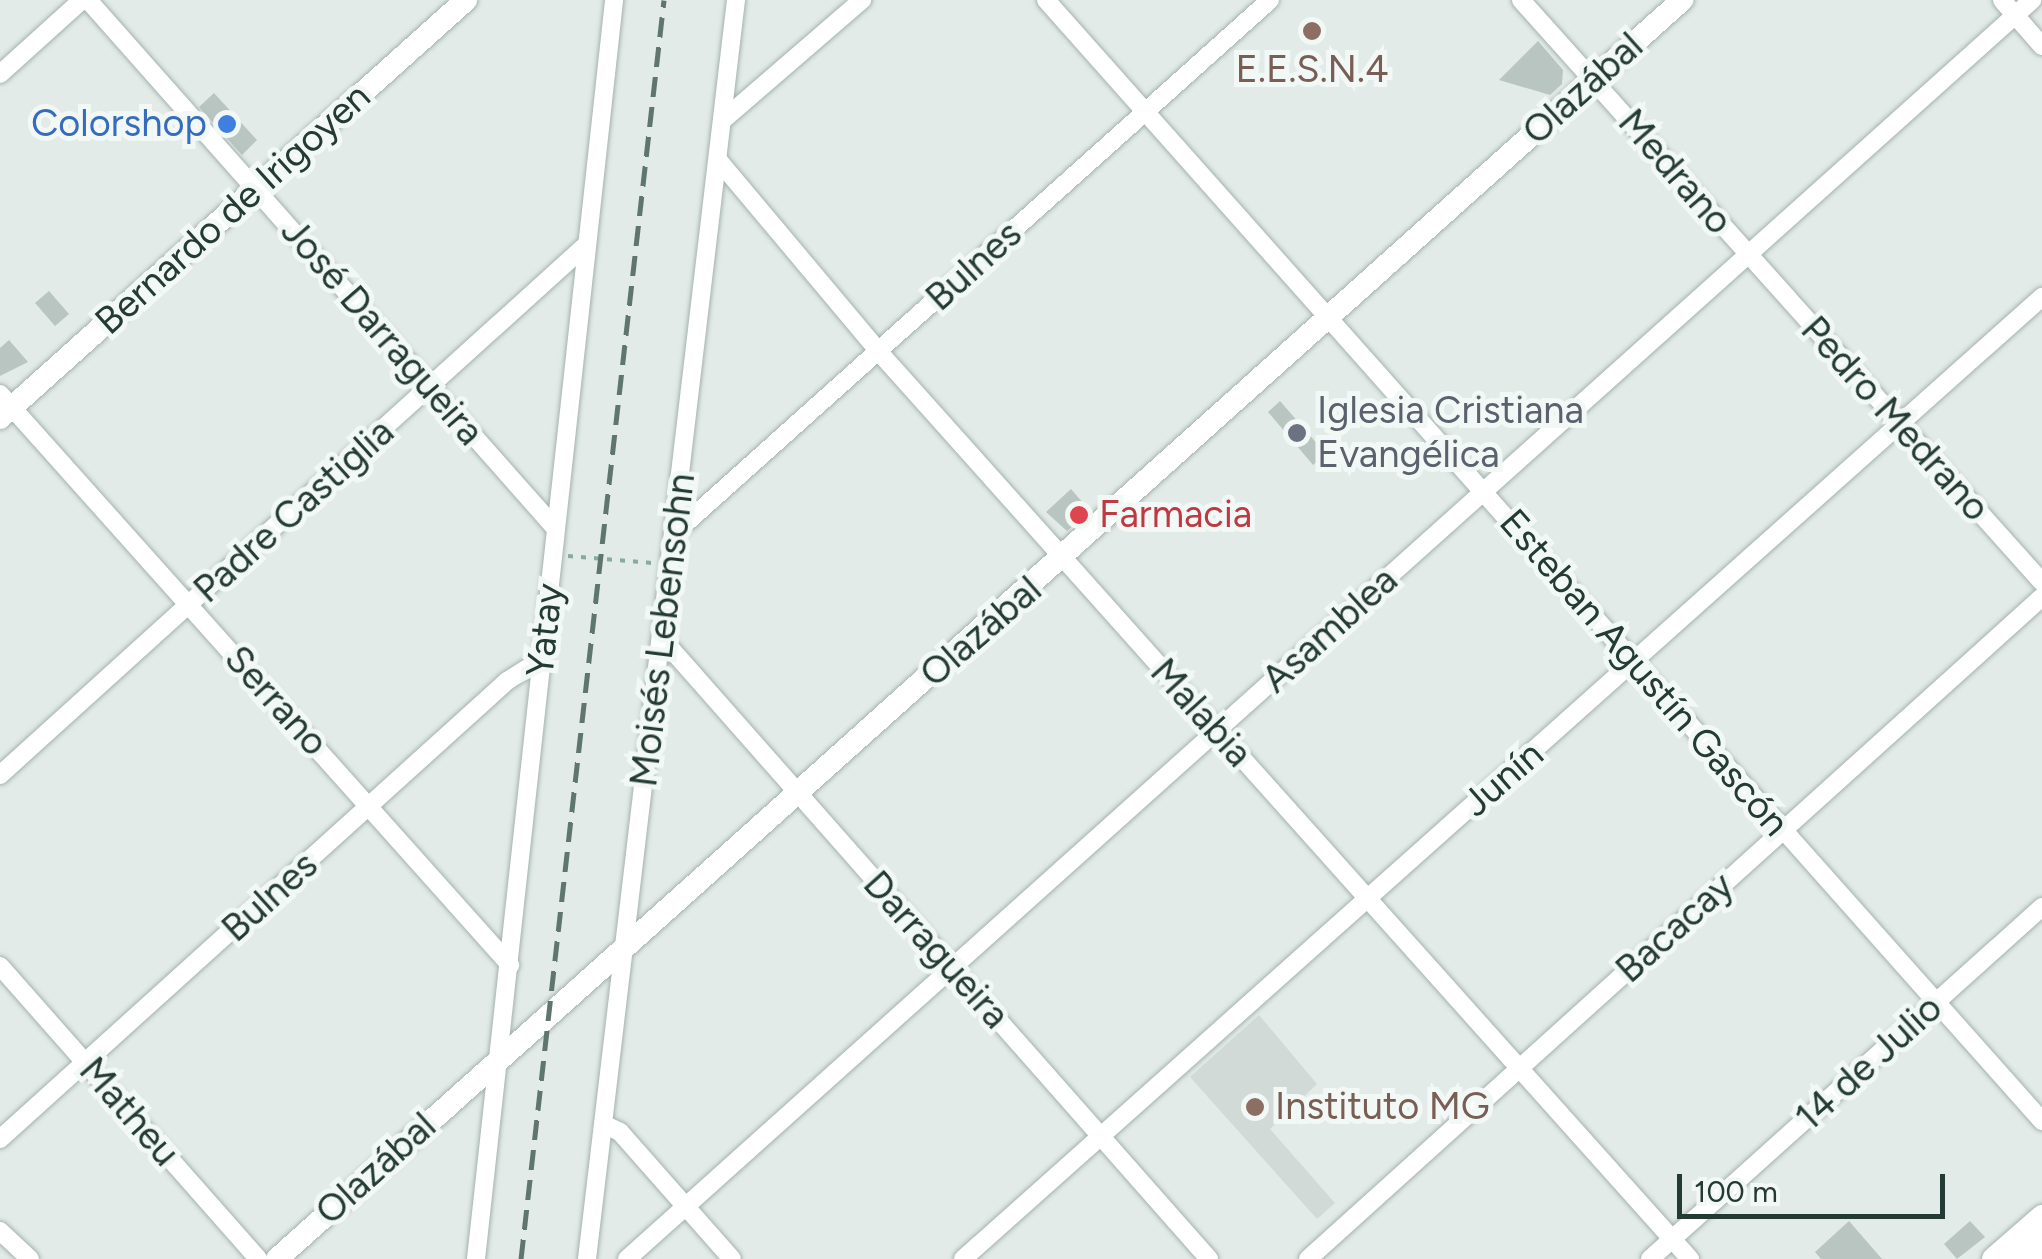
<!DOCTYPE html>
<html>
<head>
<meta charset="utf-8">
<style>
	body { margin:0 }
	#map { position:relative; width:2042px; height:1259px; overflow:hidden; background:#e2ebe7; font-family:Figtree,sans-serif }
	div>[style] { position:absolute }
	[style*='--x'] { left:calc(var(--x)*1px); top:calc(var(--y)*1px); width:calc(var(--w)*1px); rotate:calc(var(--a)*1deg) }
	.built>* { inset:0; background:#d1dad6 }
	.building>* { inset:0; background:#b8c5c0 }
	.path>* { height:4px; margin-top:-2px; transform-origin:0; background:repeating-linear-gradient(90deg,#86aba0 0 5px,transparent 0 13px) }
	.roads { filter:drop-shadow(0 0 2px #a5b2ae) drop-shadow(0 0 2px #a5b2ae) }
	.minor>* { height:18px; margin:-9px; padding:0 9px; transform-origin:9px; border-radius:9px; background:#fff }
	.tertiary>* { height:22px; margin:-11px; padding:0 11px; transform-origin:11px; border-radius:11px; background:#fff }
	.secondary>* { height:25px; margin:-12.5px; padding:0 12.5px; transform-origin:12.5px; border-radius:12.5px; background:#fff }
	.rail>* { height:5px; margin-top:-2.5px; transform-origin:0; background:repeating-linear-gradient(90deg,#5f7570 0 20px,transparent 0 30px) }
	.dots>* { width:28px; height:28px; translate:-50% -50%; box-sizing:border-box; border:5px solid #f2f8f5; border-radius:50% }
	span { translate:-50% -50%; white-space:nowrap; text-align:center; line-height:1.15; -webkit-text-stroke:10px #f2f8f5; paint-order:stroke }
	.education-label { font-size:38px; color:#785e54 }
	.left { translate:0 -50%; text-align:left }
	.street-label { font-size:38px; color:#243a34 }
	.shop-label { font-size:38px; color:#366cbe }
	.right { translate:-100% -50%; text-align:right }
	.worship-label { font-size:38px; color:#5b616d }
	.health-label { font-size:38px; color:#be3a42 }
	.scale { position:absolute; left:1677px; top:1174px; width:268px; height:45px; box-sizing:border-box; border:5px solid #243a34; border-top:0; padding-left:12px; font-size:30px; line-height:35px; white-space:nowrap; color:#243a34; -webkit-text-stroke:8px #f2f8f5; paint-order:stroke }
</style>
</head>
<body>
<div id="map">
	<div class="built">
		<i style="clip-path:polygon(1259px 1015px,1317px 1084px,1270px 1129px,1335px 1203px,1317px 1219px,1190px 1077px)"></i>
	</div>
	<div class="building">
		<i style="clip-path:polygon(1538px 41px,1563px 70px,1562px 84px,1550px 95px,1499px 80px)"></i>
		<i style="clip-path:polygon(214px 93px,257px 140px,242px 155px,199px 107px)"></i>
		<i style="clip-path:polygon(49px 291px,69px 314px,55px 326px,35px 303px)"></i>
		<i style="clip-path:polygon(9px 340px,28px 362px,0 376px,0 348px)"></i>
		<i style="clip-path:polygon(1280px 401px,1326px 454px,1313px 465px,1268px 412px)"></i>
		<i style="clip-path:polygon(1071px 489px,1090px 511px,1067px 531px,1046px 512px)"></i>
		<i style="clip-path:polygon(1849px 1221px,1882px 1259px,1821px 1259px,1815px 1252px)"></i>
		<i style="clip-path:polygon(1970px 1221px,1985px 1237px,1957px 1259px,1944px 1244px)"></i>
	</div>
	<div class="path">
		<i style="--x:568;--y:556;--w:85;--a:4.7"></i>
	</div>
	<div class="roads">
		<div class="minor">
			<i style="--x:88;--y:0;--w:706;--a:48.5"></i>
			<i style="--x:1046;--y:0;--w:1500;--a:48.38"></i>
			<i style="--x:1521;--y:0;--w:781;--a:48.17"></i>
			<i style="--x:2002;--y:0;--w:61;--a:49"></i>
			<i style="--x:0;--y:74;--w:110;--a:-42.1"></i>
			<i style="--x:723;--y:120;--w:184;--a:-40.8"></i>
			<i style="--x:719;--y:161;--w:249;--a:50"></i>
			<i style="--x:879;--y:352;--w:1217;--a:48.2"></i>
			<i style="--x:0;--y:394;--w:766;--a:48.23"></i>
			<i style="--x:677;--y:531;--w:796;--a:-41.84"></i>
			<i style="--x:664;--y:641;--w:824;--a:48.59"></i>
			<i style="--x:0;--y:775;--w:790;--a:-42.13"></i>
			<i style="--x:0;--y:966;--w:390;--a:48.6"></i>
			<i style="--x:603;--y:1124;--w:19;--a:25"></i>
			<i style="--x:620;--y:1132;--w:169;--a:48.6"></i>
			<i style="--x:0;--y:1139;--w:683;--a:-42.09"></i>
			<i style="--x:507;--y:681;--w:41;--a:-32.2"></i>
			<i style="--x:0;--y:1231;--w:41;--a:43"></i>
			<i style="--x:476;--y:1259;--w:1267;--a:-83.74"></i>
			<i style="--x:587;--y:1259;--w:1268;--a:-83.25"></i>
			<i style="--x:627;--y:1259;--w:1887;--a:-41.86"></i>
			<i style="--x:963;--y:1259;--w:1446;--a:-41.72"></i>
			<i style="--x:1308;--y:1259;--w:988;--a:-42.05"></i>
			<i style="--x:1650;--y:1259;--w:527;--a:-41.92"></i>
		</div>
		<div class="tertiary">
			<i style="--x:0;--y:418;--w:626;--a:-41.89"></i>
			<i style="--x:277;--y:1259;--w:1887;--a:-41.86"></i>
		</div>
		<div class="secondary">
			<i style="--x:1994;--y:1259;--w:64;--a:-41.2"></i>
			<i style="--x:2024;--y:1259;--w:24;--a:-42"></i>
		</div>
	</div>
	<div class="rail">
		<i style="--x:521;--y:1259;--w:1267;--a:-83.52"></i>
	</div>
	<div class="dots">
		<i style="left:1312px;top:31px;background:#8d6e63"></i>
		<i style="left:227px;top:124px;background:#3f7fe0"></i>
		<i style="left:1297px;top:433px;background:#6b7280"></i>
		<i style="left:1079px;top:515px;background:#e0444e"></i>
		<i style="left:1255px;top:1107px;background:#8d6e63"></i>
	</div>
	<div class="education-label">
		<span style="left:1312px;top:70px">E.E.S.N.4</span>
		<span class="left" style="left:1275px;top:1107px">Instituto MG</span>
	</div>
	<div class="street-label">
		<span style="left:1583px;top:89px;rotate:-42deg">Olazábal</span>
		<span style="left:1675px;top:172px;rotate:49deg">Medrano</span>
		<span style="left:233px;top:209px;rotate:-42deg">Bernardo de Irigoyen</span>
		<span style="left:974px;top:266px;rotate:-42deg">Bulnes</span>
		<span style="left:382px;top:332px;rotate:49deg">José Darragueira</span>
		<span style="left:1895px;top:419px;rotate:48deg">Pedro Medrano</span>
		<span style="left:294px;top:511px;rotate:-42deg">Padre Castiglia</span>
		<span style="left:545px;top:630px;rotate:-84deg">Yatay</span>
		<span style="left:663px;top:630px;rotate:-83deg">Moisés Lebensohn</span>
		<span style="left:1330px;top:630px;rotate:-42deg">Asamblea</span>
		<span style="left:981px;top:632px;rotate:-41deg">Olazábal</span>
		<span style="left:1644px;top:673px;rotate:49deg">Esteban Agustín Gascón</span>
		<span style="left:276px;top:701px;rotate:48deg">Serrano</span>
		<span style="left:1201px;top:713px;rotate:48deg">Malabia</span>
		<span style="left:1503px;top:779px;rotate:-41deg">Junín</span>
		<span style="left:270px;top:897px;rotate:-42deg">Bulnes</span>
		<span style="left:1675px;top:928px;rotate:-42deg">Bacacay</span>
		<span style="left:936px;top:950px;rotate:48deg">Darragueira</span>
		<span style="left:1869px;top:1063px;rotate:-42deg">14 de Julio</span>
		<span style="left:129px;top:1112px;rotate:49deg">Matheu</span>
		<span style="left:376px;top:1169px;rotate:-42deg">Olazábal</span>
	</div>
	<div class="shop-label">
		<span class="right" style="left:207px;top:124px">Colorshop</span>
	</div>
	<div class="worship-label">
		<span class="left" style="left:1317px;top:433px">Iglesia Cristiana<br>Evangélica</span>
	</div>
	<div class="health-label">
		<span class="left" style="left:1099px;top:515px">Farmacia</span>
	</div>
	<div class="scale">100 m</div>
</div>
</body>
</html>
